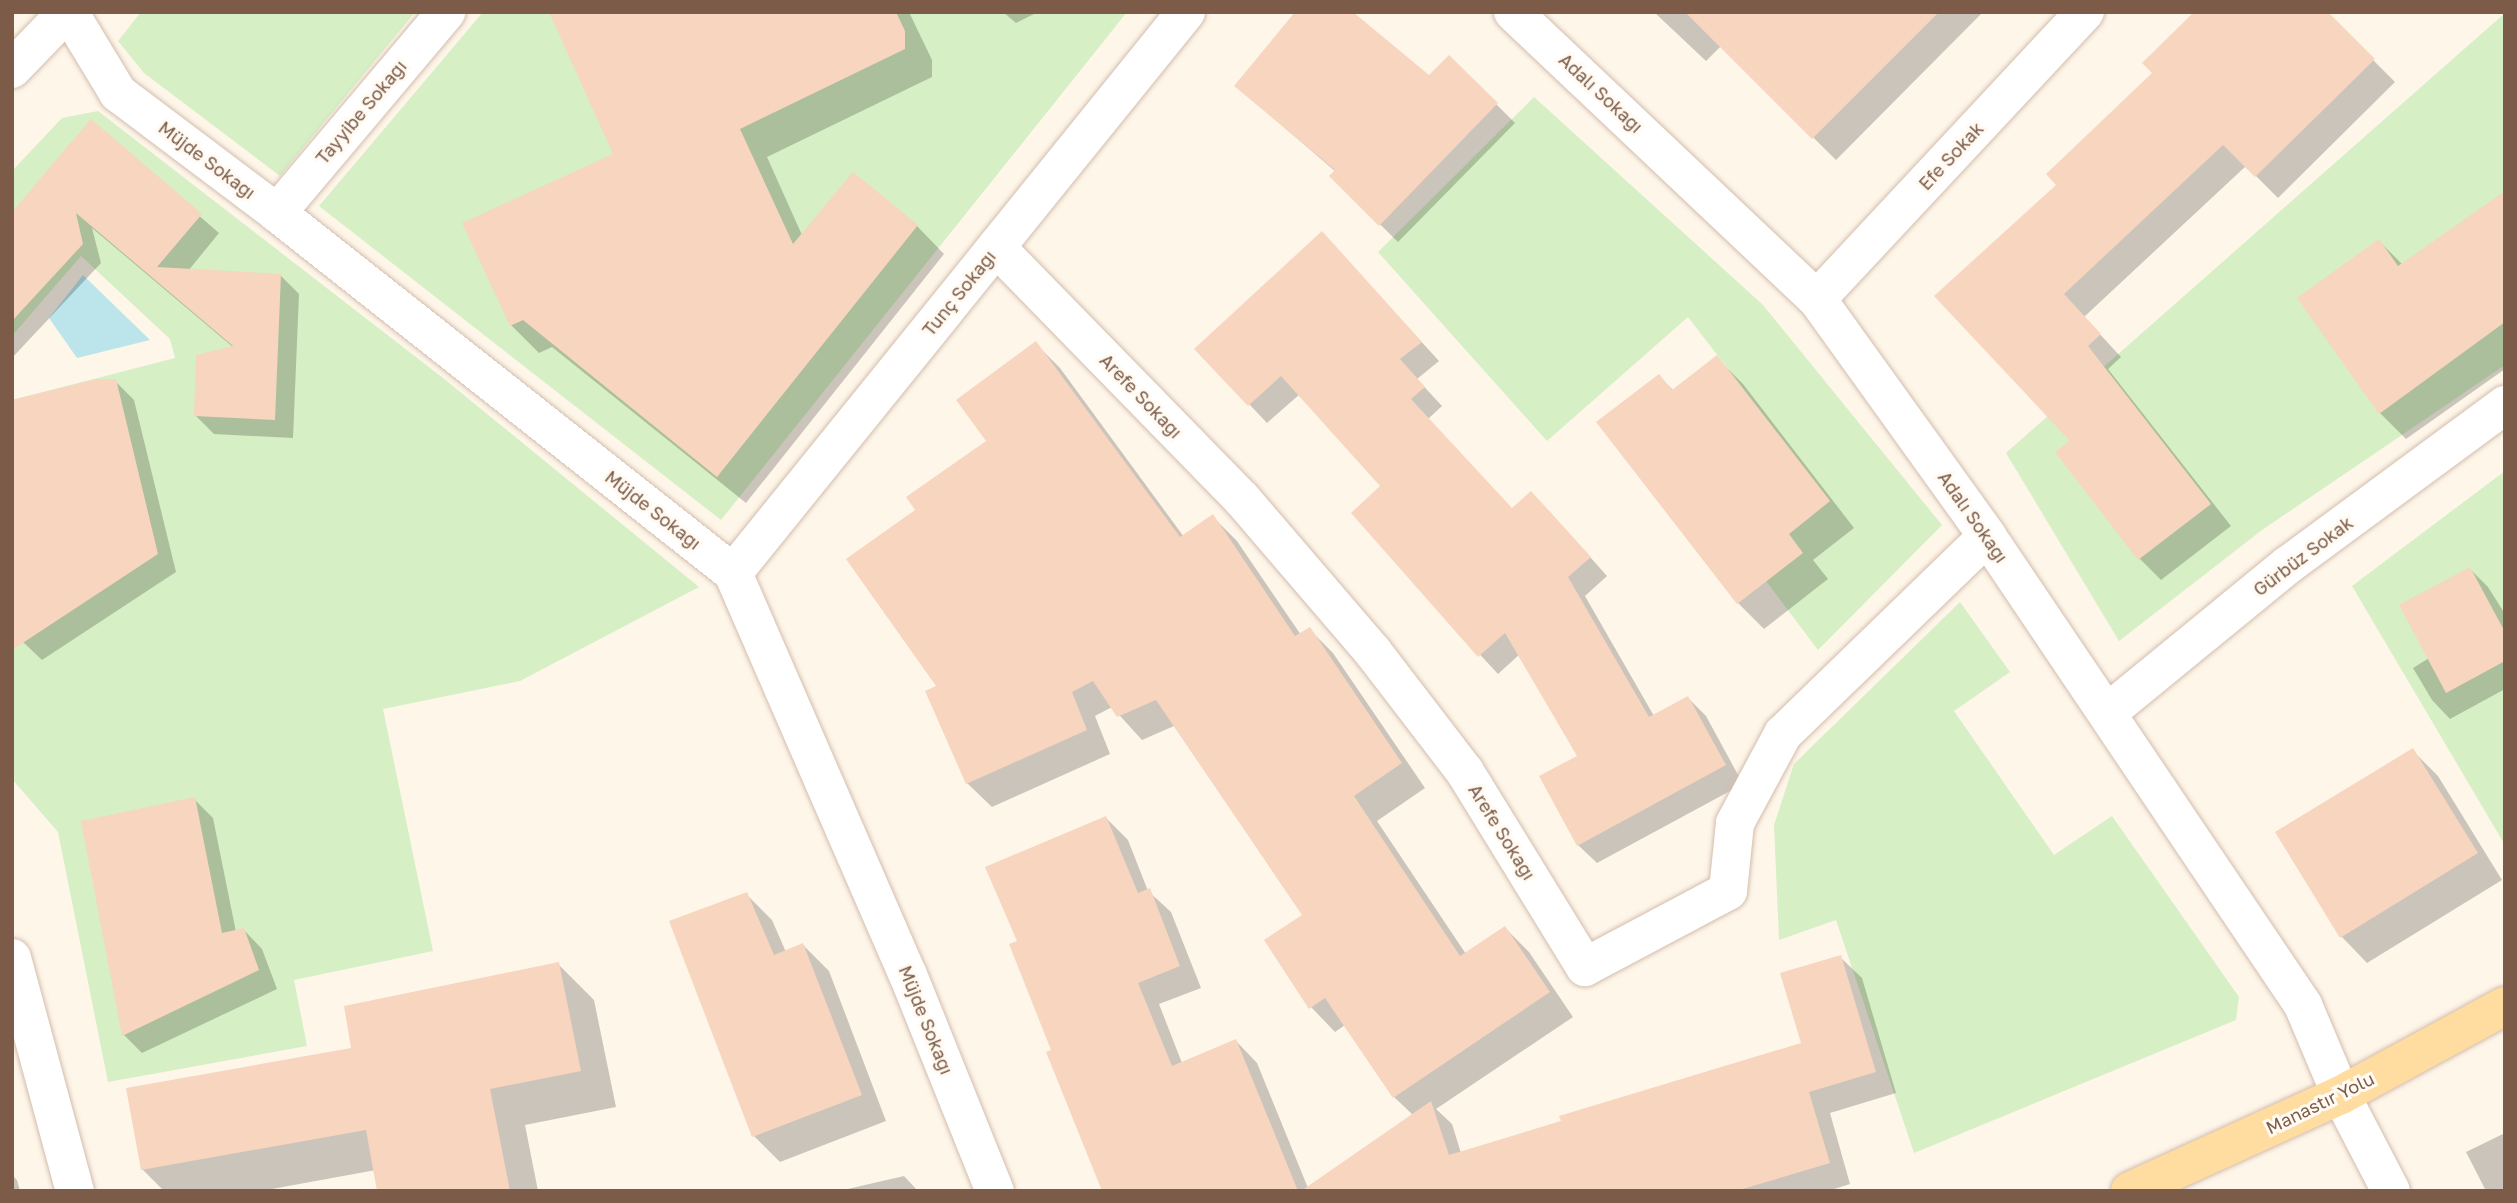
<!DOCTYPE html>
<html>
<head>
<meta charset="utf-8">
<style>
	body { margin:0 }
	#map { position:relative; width:2517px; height:1203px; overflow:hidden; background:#fef6e9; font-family:"Golos Text",sans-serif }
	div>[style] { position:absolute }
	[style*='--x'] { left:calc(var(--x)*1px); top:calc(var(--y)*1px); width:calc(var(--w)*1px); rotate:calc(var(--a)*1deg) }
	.green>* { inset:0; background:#d6efc5 }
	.water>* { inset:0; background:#bbe4eb }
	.shadow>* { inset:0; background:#0003 }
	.building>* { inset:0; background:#f7d5be }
	.roads { filter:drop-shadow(0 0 2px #d3bdad) drop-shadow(0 0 2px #d3bdad) }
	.minor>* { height:38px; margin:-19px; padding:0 19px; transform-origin:19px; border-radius:19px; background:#fff }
	.tertiary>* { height:38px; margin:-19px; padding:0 19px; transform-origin:19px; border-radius:19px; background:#fff }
	.primary>* { height:38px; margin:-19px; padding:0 19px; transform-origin:19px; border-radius:19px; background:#ffdca0 }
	span { translate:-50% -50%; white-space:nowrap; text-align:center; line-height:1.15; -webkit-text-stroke:6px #fffaf2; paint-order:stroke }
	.street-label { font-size:18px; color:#7d5b49 }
	.frame { position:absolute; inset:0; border:14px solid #7d5b49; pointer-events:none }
</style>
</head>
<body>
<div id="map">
	<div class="green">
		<i style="clip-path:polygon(141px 12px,415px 12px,280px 176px,144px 73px,118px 41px)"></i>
		<i style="clip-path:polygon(483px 12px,1127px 12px,721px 520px,319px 206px)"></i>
		<i style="clip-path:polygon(2505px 13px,2505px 365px,2262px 530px,2119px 641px,2006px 453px)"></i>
		<i style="clip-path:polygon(1534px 97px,1763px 305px,1942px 525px,1818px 650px,1766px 581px,1789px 534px,1830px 501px,1688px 317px,1547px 441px,1378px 252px)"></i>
		<i style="clip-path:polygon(98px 111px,443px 378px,699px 587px,520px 681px,383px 709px,433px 951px,294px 980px,307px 1046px,108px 1082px,58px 832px,12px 779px,12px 400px,175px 358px,170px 339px,81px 256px,12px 336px,12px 171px,62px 118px)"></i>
		<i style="clip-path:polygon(2505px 471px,2505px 845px,2352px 586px)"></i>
		<i style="clip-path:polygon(1960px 602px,2010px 672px,1954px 711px,2054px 855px,2112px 816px,2239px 997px,2236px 1020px,1914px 1153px,1836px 920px,1779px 940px,1774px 825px,1794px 764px)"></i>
	</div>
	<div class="water">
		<i style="clip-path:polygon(83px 275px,150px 340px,77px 358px,49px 318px)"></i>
	</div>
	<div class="shadow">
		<i style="clip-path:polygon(550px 12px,909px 12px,932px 60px,932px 77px,767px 157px,802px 235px,917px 226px,944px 254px,746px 503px,552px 347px,539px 353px,511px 325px,615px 155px)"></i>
		<i style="clip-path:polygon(1003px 12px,1038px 12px,1016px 23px)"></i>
		<i style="clip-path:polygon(1654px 12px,1983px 12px,1836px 160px,1721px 46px,1706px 61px)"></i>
		<i style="clip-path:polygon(2325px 12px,2395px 82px,2278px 198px,2246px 166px,2084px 317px,2121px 357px,2108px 369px,2231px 526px,2161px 580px,2139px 558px,2072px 441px,1937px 296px)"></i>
		<i style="clip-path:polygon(1449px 57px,1515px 123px,1398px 242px,1331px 176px,1336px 172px,1236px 86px,1429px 77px)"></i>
		<i style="clip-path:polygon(91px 122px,219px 233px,188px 271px,280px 275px,299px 294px,293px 438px,214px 434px,196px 416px,234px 348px,92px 228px,101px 263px,12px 358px,12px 215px)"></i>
		<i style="clip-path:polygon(2505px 194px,2505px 369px,2406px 439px,2380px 413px,2299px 298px,2379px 241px,2403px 265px)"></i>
		<i style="clip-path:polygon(1322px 233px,1439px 361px,1417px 379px,1442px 406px,1428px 419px,1512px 510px,1549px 511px,1607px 576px,1585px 596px,1654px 716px,1688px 698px,1706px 716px,1743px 784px,1597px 863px,1578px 845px,1579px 757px,1520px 654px,1498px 674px,1421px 591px,1382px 486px,1300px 394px,1267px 423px,1197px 349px)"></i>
		<i style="clip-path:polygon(1036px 344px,1060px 368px,1184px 537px,1213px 517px,1237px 541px,1301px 635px,1309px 629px,1333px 653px,1425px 788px,1377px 821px,1466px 954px,1505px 928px,1529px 952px,1573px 1017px,1436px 1109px,1452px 1124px,1461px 1153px,1803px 1045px,1840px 957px,1862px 978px,1896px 1093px,1830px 1113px,1850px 1184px,1828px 1191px,1104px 1191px,1053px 1051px,1019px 942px,1106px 818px,1128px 840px,1148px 891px,1171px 912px,1201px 988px,1159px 1004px,1182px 1063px,1236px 1041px,1257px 1063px,1308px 1188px,1413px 1115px,1394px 1097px,1345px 1025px,1335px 1032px,1311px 1007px,1305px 915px,1174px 726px,1142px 740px,1112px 707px,1095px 716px,1110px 754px,992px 807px,967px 783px,939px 687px,918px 511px,989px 442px)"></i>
		<i style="clip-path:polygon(1717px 358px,1743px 384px,1854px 528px,1813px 560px,1828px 579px,1764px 629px,1738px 603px,1659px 376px,1674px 391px)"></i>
		<i style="clip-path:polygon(115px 381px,134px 400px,176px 572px,42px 660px,23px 642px)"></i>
		<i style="clip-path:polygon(2470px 569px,2488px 587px,2505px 614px,2505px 689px,2450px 719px,2432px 700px,2413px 668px,2429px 658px)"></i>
		<i style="clip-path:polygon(2412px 750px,2438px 776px,2502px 880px,2367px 963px,2342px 937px,2278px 832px)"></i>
		<i style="clip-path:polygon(194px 799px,213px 818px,236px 932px,244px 930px,262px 949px,277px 989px,142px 1053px,124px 1035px)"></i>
		<i style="clip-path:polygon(746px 894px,772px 920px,786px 952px,803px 945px,829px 971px,886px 1121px,780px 1162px,754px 1136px)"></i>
		<i style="clip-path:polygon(558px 964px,594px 1000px,616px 1107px,525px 1125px,538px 1191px,379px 1191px,376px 1170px,261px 1191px,164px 1191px,142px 1169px,354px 1049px)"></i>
		<i style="clip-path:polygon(2505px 1133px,2505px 1191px,2486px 1191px,2466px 1152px)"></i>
		<i style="clip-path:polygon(12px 1175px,17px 1180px,20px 1191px,12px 1191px)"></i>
		<i style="clip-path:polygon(904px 1176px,918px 1191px,839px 1191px)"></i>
	</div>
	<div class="building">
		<i style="clip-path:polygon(549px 12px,896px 12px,905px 31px,905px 49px,740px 129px,793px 244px,853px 172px,918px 225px,717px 477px,523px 320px,510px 326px,462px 223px,613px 154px)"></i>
		<i style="clip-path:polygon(1295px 12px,1353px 12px,1429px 75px,1449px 55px,1498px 103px,1379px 226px,1329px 176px,1335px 170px,1234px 86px)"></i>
		<i style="clip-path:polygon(1685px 12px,1939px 12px,1812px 139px)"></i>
		<i style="clip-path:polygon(2194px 12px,2328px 12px,2375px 59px,2255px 177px,2223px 145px,2064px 294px,2101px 334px,2088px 346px,2211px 504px,2138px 560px,2055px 452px,2070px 441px,1934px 296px,2056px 185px,2046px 174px,2152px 73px,2142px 63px)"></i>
		<i style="clip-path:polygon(91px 119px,202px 214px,157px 267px,281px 274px,275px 420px,194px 416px,196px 355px,233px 346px,76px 213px,83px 244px,12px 321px,12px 212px)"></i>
		<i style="clip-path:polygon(2505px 191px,2505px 322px,2379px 414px,2297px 298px,2379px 239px,2398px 266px)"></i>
		<i style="clip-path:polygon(1322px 231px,1422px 342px,1400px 359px,1425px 387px,1411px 399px,1512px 508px,1531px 491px,1591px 557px,1568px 577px,1649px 717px,1688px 696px,1726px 765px,1577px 846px,1539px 776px,1577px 756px,1505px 633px,1478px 657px,1351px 513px,1380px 486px,1281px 376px,1248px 406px,1194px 349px)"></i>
		<i style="clip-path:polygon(1036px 341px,1180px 537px,1213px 514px,1295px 636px,1310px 627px,1402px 763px,1354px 796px,1460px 956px,1505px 926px,1550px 992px,1393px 1098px,1325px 998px,1309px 1009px,1264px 940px,1302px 915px,1156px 700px,1117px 717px,1093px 681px,1072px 692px,1087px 730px,966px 784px,925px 691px,936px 686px,846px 559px,915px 510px,906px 497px,986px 441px,956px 400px)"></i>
		<i style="clip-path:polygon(1717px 355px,1830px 501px,1789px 534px,1803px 553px,1737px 604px,1596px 422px,1659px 374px,1672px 390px)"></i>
		<i style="clip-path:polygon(97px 379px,116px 379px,158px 554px,12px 650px,12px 400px)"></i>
		<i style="clip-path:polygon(2470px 567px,2505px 632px,2505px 661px,2446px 693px,2399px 605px)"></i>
		<i style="clip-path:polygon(2413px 748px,2478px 853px,2340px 938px,2275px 832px)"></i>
		<i style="clip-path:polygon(195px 797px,222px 933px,244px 928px,259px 970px,122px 1036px,81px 821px)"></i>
		<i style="clip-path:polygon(1106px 816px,1138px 893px,1150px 888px,1180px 966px,1138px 983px,1172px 1066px,1236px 1039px,1298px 1191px,1102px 1191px,1046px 1052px,1051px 1050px,1009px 944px,1017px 941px,985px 867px)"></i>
		<i style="clip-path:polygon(747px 892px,774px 955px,803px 943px,862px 1095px,752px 1137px,669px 921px)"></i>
		<i style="clip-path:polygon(1841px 955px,1876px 1072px,1809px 1092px,1830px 1163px,1736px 1191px,1301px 1191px,1431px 1101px,1449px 1155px,1561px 1121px,1559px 1116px,1801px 1043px,1780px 973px)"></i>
		<i style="clip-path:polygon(559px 962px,581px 1071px,490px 1089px,510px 1191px,377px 1191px,366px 1130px,141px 1170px,126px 1088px,351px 1048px,344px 1006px)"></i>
	</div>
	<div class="roads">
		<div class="minor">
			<i style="--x:69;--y:12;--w:95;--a:58.8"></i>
			<i style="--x:118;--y:93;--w:199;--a:37"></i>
			<i style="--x:277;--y:213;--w:581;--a:38.29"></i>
			<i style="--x:733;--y:573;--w:438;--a:66.5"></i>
			<i style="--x:908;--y:975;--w:233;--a:68.1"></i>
			<i style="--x:1513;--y:12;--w:418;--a:43.4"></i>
			<i style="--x:1817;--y:299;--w:292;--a:54.3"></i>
			<i style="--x:1987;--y:536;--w:566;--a:56.03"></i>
			<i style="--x:2303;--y:1005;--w:98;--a:67.1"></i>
			<i style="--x:2341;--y:1095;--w:108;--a:62.5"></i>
			<i style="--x:277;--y:213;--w:263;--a:-49.9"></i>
			<i style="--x:996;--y:247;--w:352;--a:45.7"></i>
			<i style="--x:1242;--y:499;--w:201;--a:49.4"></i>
			<i style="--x:1373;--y:652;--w:151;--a:52.5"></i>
			<i style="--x:1465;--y:772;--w:229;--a:58.4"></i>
			<i style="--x:1585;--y:967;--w:162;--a:-28"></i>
			<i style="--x:1728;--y:891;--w:68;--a:-84.1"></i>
			<i style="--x:1735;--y:823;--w:101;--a:-61.7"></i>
			<i style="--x:1783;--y:734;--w:284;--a:-44.1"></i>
			<i style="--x:1817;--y:299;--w:393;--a:-47"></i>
			<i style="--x:733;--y:573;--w:721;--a:-51.08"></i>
			<i style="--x:2107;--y:713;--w:234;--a:-39.3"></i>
			<i style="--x:2288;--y:565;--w:270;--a:-36.4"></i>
			<i style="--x:12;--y:958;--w:241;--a:74.9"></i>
		</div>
		<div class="tertiary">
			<i style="--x:12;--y:69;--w:79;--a:-46"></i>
		</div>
		<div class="primary">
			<i style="--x:2130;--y:1191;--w:232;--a:-24.5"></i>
			<i style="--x:2341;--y:1095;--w:187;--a:-28.5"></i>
		</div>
	</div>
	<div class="street-label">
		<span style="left:1601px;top:93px;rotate:43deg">Adalı Sokağı</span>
		<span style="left:361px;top:112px;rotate:-50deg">Tayyibe Sokağı</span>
		<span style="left:1951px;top:156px;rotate:-47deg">Efe Sokak</span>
		<span style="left:207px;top:160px;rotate:37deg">Müjde Sokağı</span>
		<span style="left:959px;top:293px;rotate:-51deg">Tunç Sokağı</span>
		<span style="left:1141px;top:396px;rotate:46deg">Arefe Sokağı</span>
		<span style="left:653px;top:510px;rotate:38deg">Müjde Sokağı</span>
		<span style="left:1973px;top:517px;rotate:55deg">Adalı Sokağı</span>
		<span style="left:2303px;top:556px;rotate:-37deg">Gürbüz Sokak</span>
		<span style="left:1502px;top:832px;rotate:58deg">Arefe Sokağı</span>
		<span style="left:926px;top:1020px;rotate:68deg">Müjde Sokağı</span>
		<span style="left:2320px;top:1103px;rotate:-26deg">Manastır Yolu</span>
	</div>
	<div class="frame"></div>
</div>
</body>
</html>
